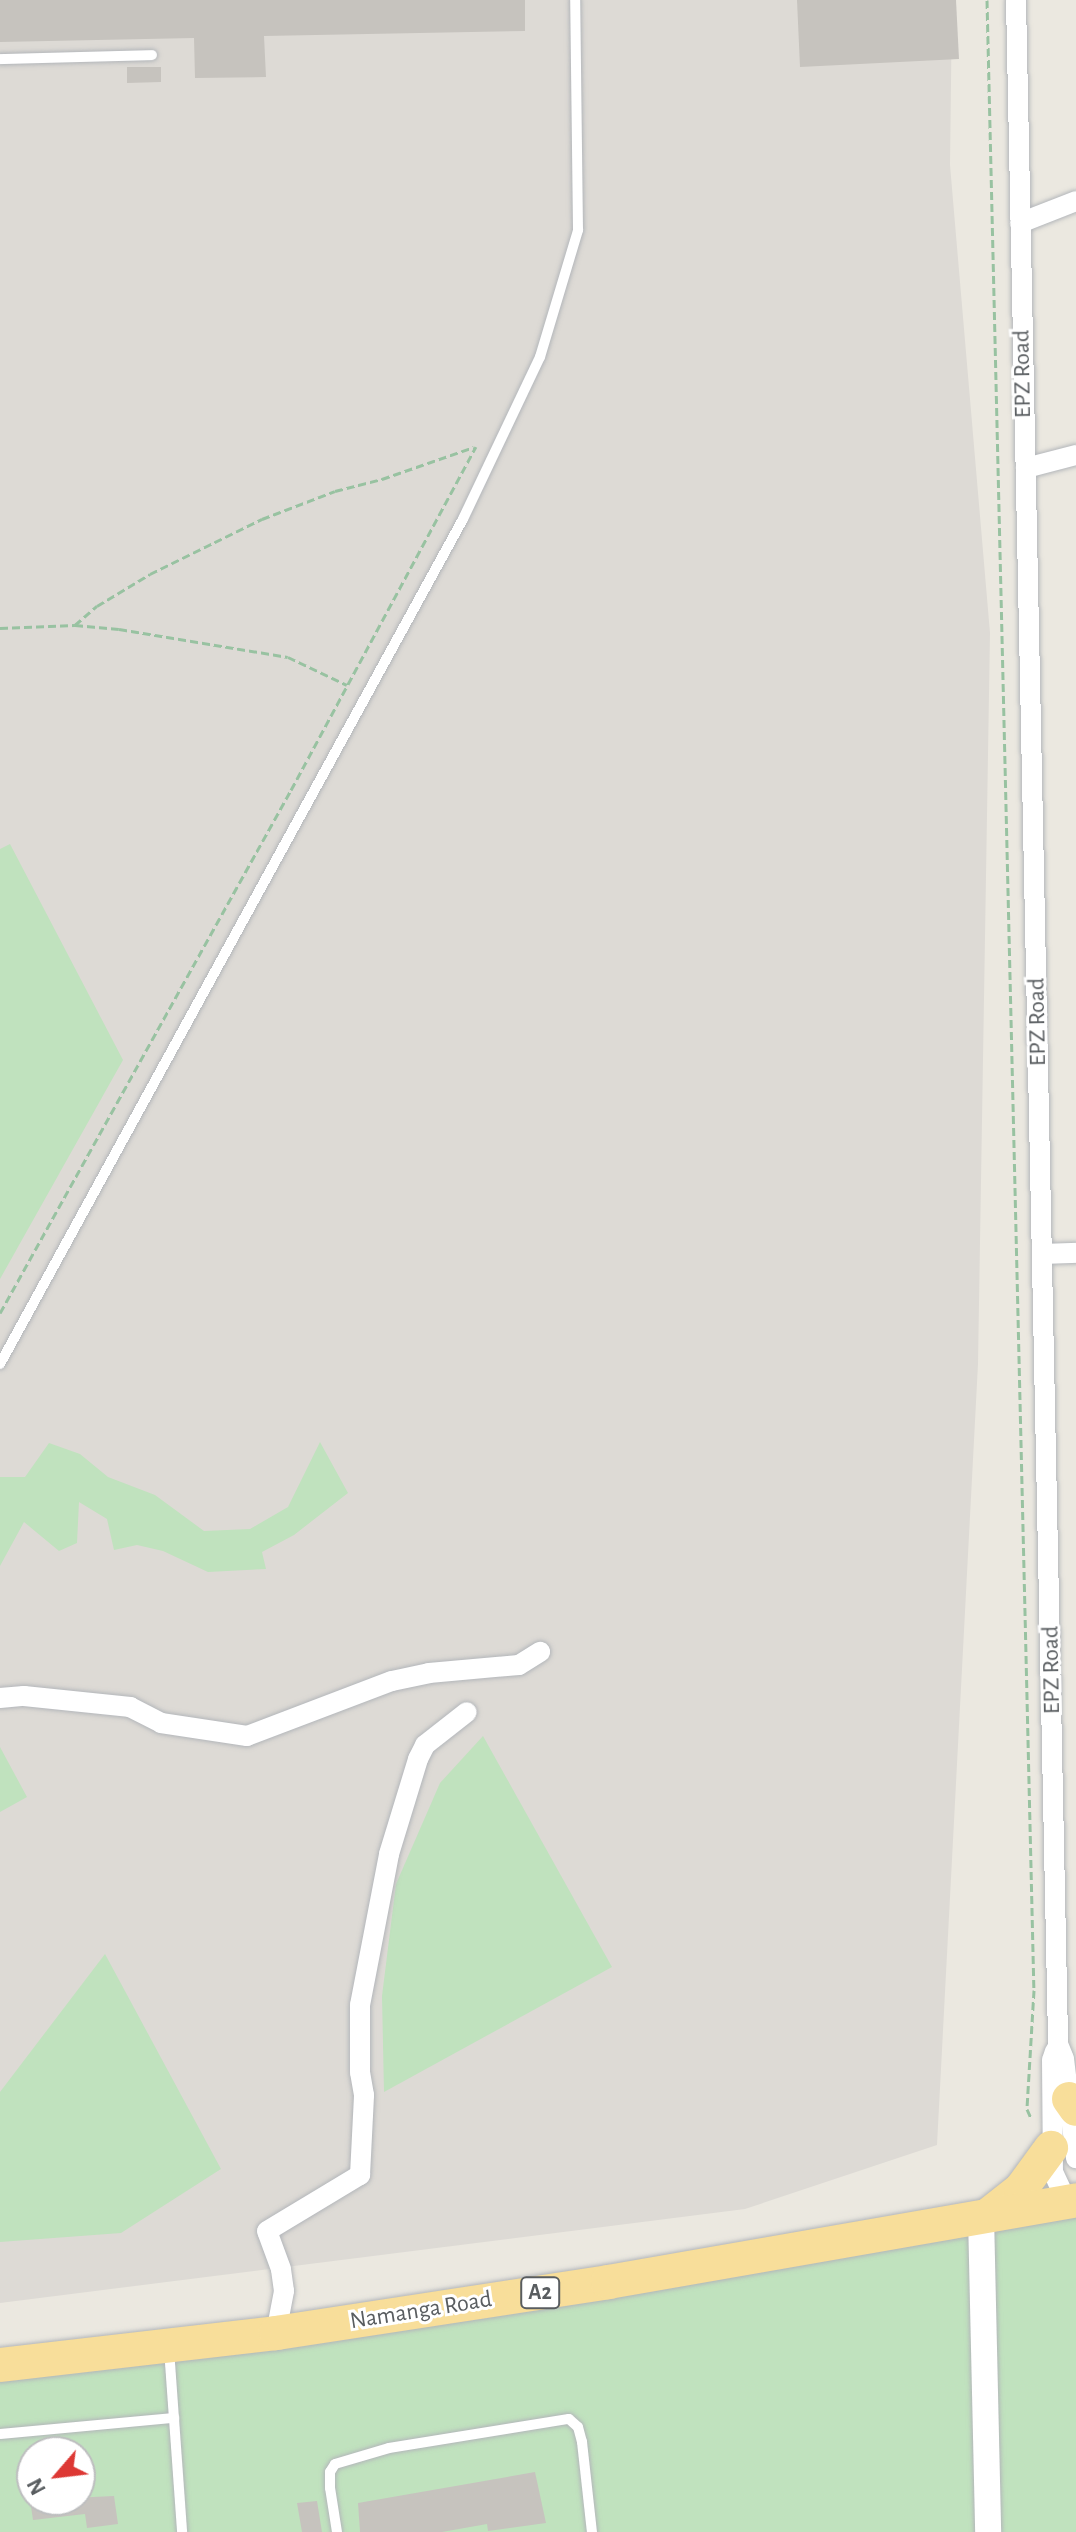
<!DOCTYPE html>
<html>
<head>
<meta charset="utf-8">
<style>
	body { margin:0 }
	#map { position:relative; width:1076px; height:2532px; overflow:hidden; background:#ebe8e0; font-family:"Alegreya Sans",sans-serif }
	div>[style] { position:absolute }
	[style*='--x'] { left:calc(var(--x)*1px); top:calc(var(--y)*1px); width:calc(var(--w)*1px); rotate:calc(var(--a)*1deg) }
	.industrial>* { inset:0; background:#dddad5 }
	.green>* { inset:0; background:#c0e2be }
	.building>* { inset:0; background:#c6c3be }
	.path>* { height:3px; margin-top:-1.5px; transform-origin:0; background:repeating-linear-gradient(90deg,#98c2a1 0 8px,transparent 0 12px) }
	.roads { filter:drop-shadow(0 0 2px #b3b6ba) drop-shadow(0 0 2px #b3b6ba) }
	.service>* { height:10px; margin:-5px; padding:0 5px; transform-origin:5px; border-radius:5px; background:#fff }
	.minor>* { height:20px; margin:-10px; padding:0 10px; transform-origin:10px; border-radius:10px; background:#fff }
	.tertiary>* { height:26px; margin:-13px; padding:0 13px; transform-origin:13px; border-radius:13px; background:#fff }
	.trunk>* { height:34px; margin:-17px; padding:0 17px; transform-origin:17px; border-radius:17px; background:#f8de9a }
	span { translate:-50% -50%; white-space:nowrap; text-align:center; line-height:1.15; -webkit-text-stroke:6px #fff; paint-order:stroke }
	.shield-label span { padding:2px 6px; background:#fff; border:2px solid; border-radius:6px; -webkit-text-stroke-width:0 }
	.shield-label { font-size:22px; color:#595d60; font-weight:700 }
	.street-label { font-size:24px; color:#595d60 }
	.north { position:absolute; left:16px; top:2436px; width:80px; height:80px; box-sizing:border-box; background:#fff; border:2px solid #bdbebf; border-radius:50%; rotate:242deg; font-size:22px; font-weight:700; line-height:32px; text-align:center; color:#595d60 }
	.north::after { content:''; display:block; margin:auto; width:28px; height:36px; background:#dd3834; clip-path:polygon(50% 0,100% 100%,50% 72%,0 100%) }
</style>
</head>
<body>
<div id="map">
	<div class="industrial">
		<i style="clip-path:polygon(0 0,952px 0,950px 165px,990px 633px,978px 1364px,937px 2145px,745px 2209px,0 2303px)"></i>
	</div>
	<div class="green">
		<i style="clip-path:polygon(10px 844px,123px 1060px,0 1279px,0 849px)"></i>
		<i style="clip-path:polygon(320px 1442px,348px 1493px,294px 1535px,262px 1552px,266px 1569px,208px 1572px,163px 1551px,137px 1545px,114px 1550px,107px 1519px,79px 1502px,77px 1543px,59px 1551px,24px 1522px,0 1566px,0 1477px,25px 1477px,49px 1443px,80px 1454px,108px 1477px,155px 1495px,204px 1531px,250px 1529px,288px 1507px)"></i>
		<i style="clip-path:polygon(483px 1736px,612px 1967px,384px 2092px,382px 1996px,396px 1884px,440px 1783px)"></i>
		<i style="clip-path:polygon(0 1747px,27px 1797px,0 1812px)"></i>
		<i style="clip-path:polygon(105px 1954px,221px 2169px,121px 2233px,0 2242px,0 2092px)"></i>
		<i style="clip-path:polygon(evenodd,1076px 2201px,1076px 2532px,0 2532px,0 2367px,1076px 2201px,32px 2452px,80px 2452px,80px 2500px,32px 2500px,32px 2452px)"></i>
	</div>
	<div class="building">
		<i style="clip-path:polygon(0 0,525px 0,525px 31px,264px 36px,266px 77px,195px 78px,194px 38px,0 42px)"></i>
		<i style="clip-path:polygon(797px 0,956px 0,959px 59px,800px 67px)"></i>
		<i style="clip-path:polygon(127px 67px,161px 67px,161px 82px,127px 83px)"></i>
		<i style="clip-path:polygon(535px 2472px,546px 2523px,488px 2531px,487px 2524px,442px 2532px,360px 2532px,358px 2503px)"></i>
		<i style="clip-path:polygon(114px 2496px,118px 2524px,87px 2528px,85px 2514px,33px 2520px,30px 2500px)"></i>
		<i style="clip-path:polygon(317px 2501px,322px 2532px,302px 2532px,297px 2503px)"></i>
	</div>
	<div class="path">
		<i style="--x:987;--y:0;--w:1991;--a:88.65"></i>
		<i style="--x:1034;--y:1990;--w:119;--a:93.4"></i>
		<i style="--x:1027;--y:2109;--w:10;--a:66"></i>
		<i style="--x:75;--y:625;--w:29;--a:-41"></i>
		<i style="--x:97;--y:606;--w:62;--a:-31.1"></i>
		<i style="--x:150;--y:574;--w:125;--a:-26.2"></i>
		<i style="--x:262;--y:519;--w:78;--a:-21"></i>
		<i style="--x:335;--y:491;--w:49;--a:-14.3"></i>
		<i style="--x:382;--y:479;--w:97;--a:-19.2"></i>
		<i style="--x:0;--y:628;--w:75;--a:-2.3"></i>
		<i style="--x:75;--y:625;--w:44;--a:5.2"></i>
		<i style="--x:119;--y:629;--w:171;--a:9.4"></i>
		<i style="--x:288;--y:657;--w:65;--a:25.4"></i>
		<i style="--x:0;--y:1313;--w:599;--a:-60.91"></i>
		<i style="--x:291;--y:790;--w:390;--a:-61.7"></i>
	</div>
	<div class="roads">
		<div class="service">
			<i style="--x:0;--y:59;--w:152;--a:-1.5"></i>
			<i style="--x:0;--y:1364;--w:964;--a:-61.28"></i>
			<i style="--x:463;--y:519;--w:179;--a:-64.6"></i>
			<i style="--x:540;--y:357;--w:133;--a:-73.3"></i>
			<i style="--x:578;--y:230;--w:230;--a:-90.7"></i>
			<i style="--x:169;--y:2349;--w:183;--a:85.9"></i>
			<i style="--x:0;--y:2434;--w:175;--a:-5.3"></i>
			<i style="--x:337;--y:2532;--w:45;--a:-99"></i>
			<i style="--x:330;--y:2488;--w:16;--a:-90"></i>
			<i style="--x:330;--y:2472;--w:9;--a:-58"></i>
			<i style="--x:335;--y:2464;--w:56;--a:-16.5"></i>
			<i style="--x:389;--y:2448;--w:182;--a:-9.2"></i>
			<i style="--x:569;--y:2419;--w:12;--a:42"></i>
			<i style="--x:578;--y:2427;--w:16;--a:75"></i>
			<i style="--x:582;--y:2442;--w:91;--a:83.7"></i>
		</div>
		<div class="minor">
			<i style="--x:1016;--y:0;--w:2044;--a:88.82"></i>
			<i style="--x:1058;--y:2044;--w:16;--a:68"></i>
			<i style="--x:1064;--y:2059;--w:100;--a:83.1"></i>
			<i style="--x:1020;--y:223;--w:60;--a:-21.4"></i>
			<i style="--x:1026;--y:468;--w:52;--a:-14.6"></i>
			<i style="--x:1044;--y:1254;--w:32;--a:-2"></i>
			<i style="--x:0;--y:1698;--w:24;--a:-5"></i>
			<i style="--x:24;--y:1696;--w:107;--a:5.9"></i>
			<i style="--x:130;--y:1707;--w:35;--a:27"></i>
			<i style="--x:161;--y:1723;--w:87;--a:8.6"></i>
			<i style="--x:247;--y:1736;--w:155;--a:-20.8"></i>
			<i style="--x:392;--y:1681;--w:38;--a:-12"></i>
			<i style="--x:429;--y:1673;--w:90;--a:-5.1"></i>
			<i style="--x:519;--y:1665;--w:25;--a:-32"></i>
			<i style="--x:1055;--y:2051;--w:9;--a:108"></i>
			<i style="--x:1052;--y:2060;--w:112;--a:89.5"></i>
			<i style="--x:1053;--y:2172;--w:33;--a:65"></i>
			<i style="--x:276;--y:2333;--w:43;--a:-79.2"></i>
			<i style="--x:284;--y:2291;--w:22;--a:-98"></i>
			<i style="--x:281;--y:2269;--w:40;--a:-110.2"></i>
			<i style="--x:267;--y:2231;--w:109;--a:-31.1"></i>
			<i style="--x:360;--y:2175;--w:80;--a:-87.1"></i>
			<i style="--x:364;--y:2095;--w:23;--a:-100"></i>
			<i style="--x:360;--y:2072;--w:67;--a:-90"></i>
			<i style="--x:360;--y:2005;--w:154;--a:-79.1"></i>
			<i style="--x:389;--y:1854;--w:99;--a:-73"></i>
			<i style="--x:418;--y:1759;--w:16;--a:-63"></i>
			<i style="--x:425;--y:1745;--w:53;--a:-38.2"></i>
		</div>
		<div class="tertiary">
			<i style="--x:981;--y:2216;--w:316;--a:88.7"></i>
		</div>
		<div class="trunk">
			<i style="--x:1069;--y:2099;--w:12;--a:55"></i>
			<i style="--x:988;--y:2215;--w:42;--a:-38.2"></i>
			<i style="--x:1021;--y:2189;--w:51;--a:-53.8"></i>
			<i style="--x:0;--y:2365;--w:278;--a:-6.6"></i>
			<i style="--x:276;--y:2333;--w:336;--a:-8.7"></i>
			<i style="--x:608;--y:2282;--w:475;--a:-9.9"></i>
		</div>
	</div>
	<div class="shield-label">
		<span style="left:540px;top:2293px">A2</span>
	</div>
	<div class="street-label">
		<span style="left:1023px;top:374px;rotate:-91deg">EPZ Road</span>
		<span style="left:1038px;top:1022px;rotate:-91deg">EPZ Road</span>
		<span style="left:1052px;top:1670px;rotate:-91deg">EPZ Road</span>
		<span style="left:421px;top:2311px;rotate:-9deg">Namanga Road</span>
	</div>
	<div class="north">N</div>
</div>
</body>
</html>
